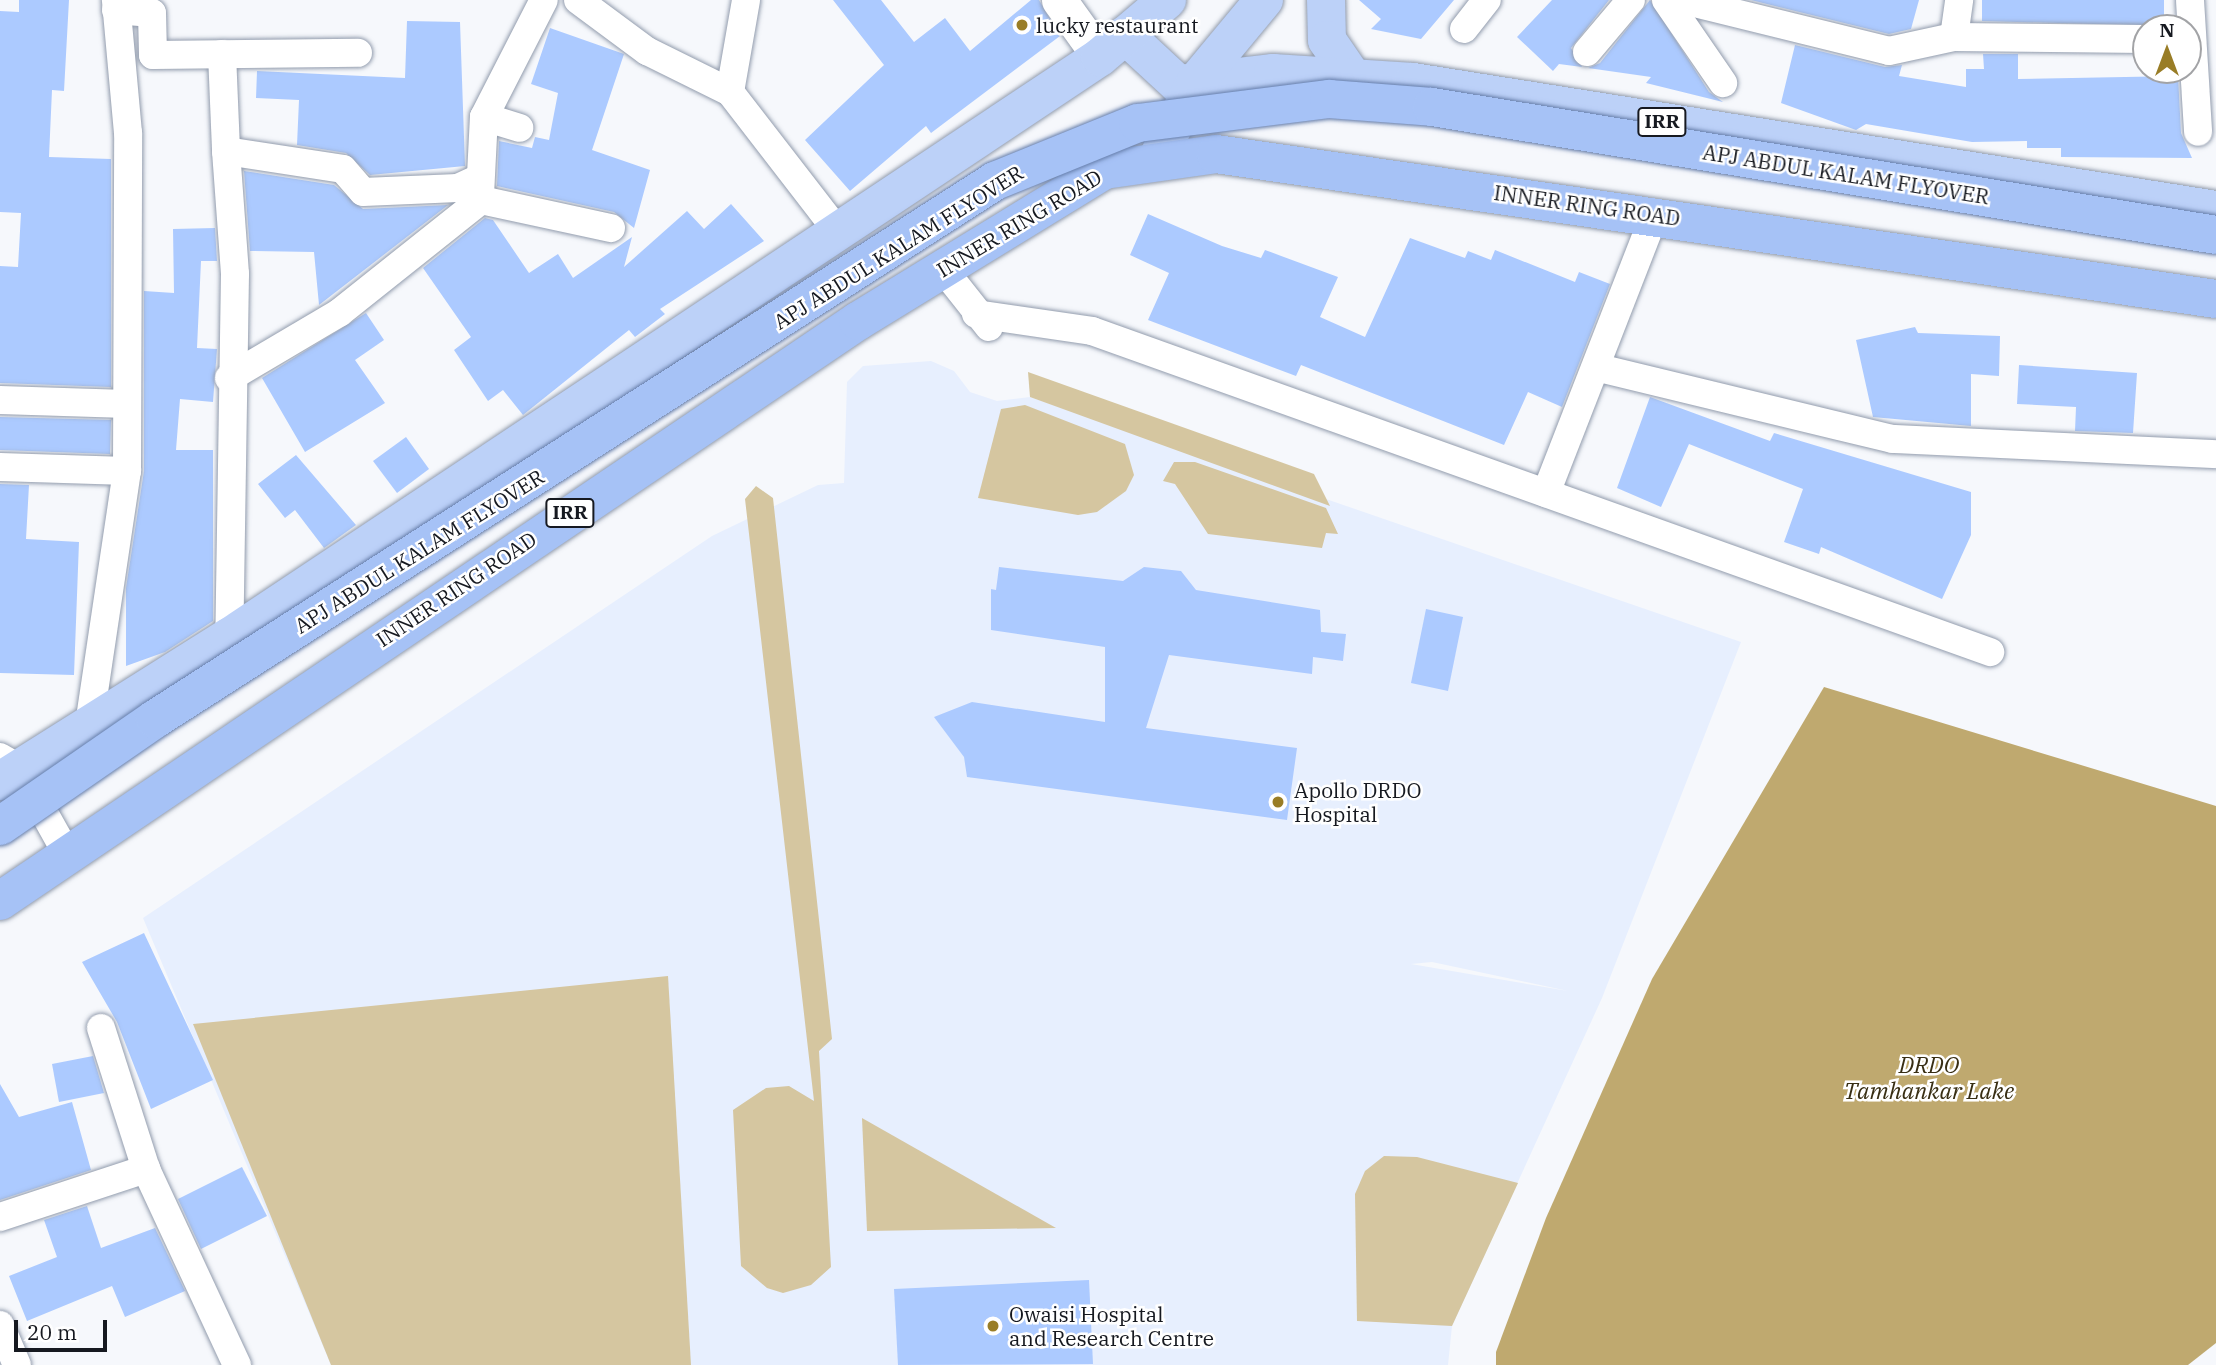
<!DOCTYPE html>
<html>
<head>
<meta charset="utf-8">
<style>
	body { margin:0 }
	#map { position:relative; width:2216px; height:1365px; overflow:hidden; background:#f6f8fc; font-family:"IBM Plex Serif",serif }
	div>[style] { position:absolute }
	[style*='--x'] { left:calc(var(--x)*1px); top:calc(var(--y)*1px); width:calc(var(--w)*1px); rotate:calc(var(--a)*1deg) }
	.built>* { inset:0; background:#e7effe }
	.green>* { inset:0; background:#d5c6a0 }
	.water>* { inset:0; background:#bfa96f }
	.building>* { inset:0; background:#accaff }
	.roads { filter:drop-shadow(0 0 2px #929cad) drop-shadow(0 0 2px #929cad) }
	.minor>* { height:28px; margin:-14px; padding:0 14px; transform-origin:14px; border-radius:14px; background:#fff }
	.tertiary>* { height:35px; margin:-17.5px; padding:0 17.5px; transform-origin:17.5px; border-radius:17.5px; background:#fff }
	.primary>* { height:38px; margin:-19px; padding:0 19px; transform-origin:19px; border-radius:19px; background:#bcd1f8 }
	.trunk>* { height:38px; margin:-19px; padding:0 19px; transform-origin:19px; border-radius:19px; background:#a6c2f6 }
	.bridges { filter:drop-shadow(0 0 2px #657daa) drop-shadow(0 0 2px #657daa) }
	.trunk-bridge>* { height:38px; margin:-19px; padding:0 19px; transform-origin:19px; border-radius:19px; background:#a6c2f6 }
	.dots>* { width:19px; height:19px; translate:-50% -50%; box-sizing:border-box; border:4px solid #fff; border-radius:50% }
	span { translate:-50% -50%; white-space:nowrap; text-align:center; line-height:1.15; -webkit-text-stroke:5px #fff; paint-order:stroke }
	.shield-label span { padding:2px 5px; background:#fff; border:2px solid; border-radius:5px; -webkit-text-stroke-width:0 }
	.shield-label { font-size:19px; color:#161920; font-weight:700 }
	.poi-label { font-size:21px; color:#161920 }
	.left { translate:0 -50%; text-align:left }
	.street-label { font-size:21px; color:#161920 }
	.water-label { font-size:23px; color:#382e13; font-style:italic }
	.north { position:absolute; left:2132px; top:14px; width:70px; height:70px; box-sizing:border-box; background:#fff; border:2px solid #a2a3a6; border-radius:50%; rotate:0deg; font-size:19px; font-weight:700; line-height:28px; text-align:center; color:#161920 }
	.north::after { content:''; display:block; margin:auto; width:24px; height:32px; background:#997d26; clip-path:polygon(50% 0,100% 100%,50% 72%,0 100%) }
	.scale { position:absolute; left:14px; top:1320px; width:93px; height:32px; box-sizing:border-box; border:4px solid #161920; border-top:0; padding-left:9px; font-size:21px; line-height:24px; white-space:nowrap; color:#161920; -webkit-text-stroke:5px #fff; paint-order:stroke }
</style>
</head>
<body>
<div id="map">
	<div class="built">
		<i style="clip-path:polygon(evenodd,931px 361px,954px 371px,970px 392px,997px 401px,1030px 397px,1741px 642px,1602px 998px,1452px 1326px,1448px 1365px,331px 1365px,143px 918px,712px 536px,818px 485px,844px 483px,847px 382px,863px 366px,931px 361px,1432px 962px,1568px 991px,1411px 964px,1432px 962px)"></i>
	</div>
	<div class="green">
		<i style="clip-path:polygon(1028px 372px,1314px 474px,1330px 506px,1030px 397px)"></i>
		<i style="clip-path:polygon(1025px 405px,1125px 444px,1134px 475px,1126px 491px,1097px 512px,1078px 515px,978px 498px,1001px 409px)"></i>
		<i style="clip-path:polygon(1174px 462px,1195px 462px,1326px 508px,1338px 534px,1326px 533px,1322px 548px,1208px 534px,1175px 484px,1163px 481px)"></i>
		<i style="clip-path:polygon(756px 486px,773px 498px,832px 1039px,819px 1051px,831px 1267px,811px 1285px,783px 1293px,767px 1288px,741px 1266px,733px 1110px,766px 1088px,789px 1086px,814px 1101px,745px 499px)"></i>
		<i style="clip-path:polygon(668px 976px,691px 1365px,331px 1365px,193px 1024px)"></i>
		<i style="clip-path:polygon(862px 1118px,1056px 1228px,867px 1231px)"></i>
		<i style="clip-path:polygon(1384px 1156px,1417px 1157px,1518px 1183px,1452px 1326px,1357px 1321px,1355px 1194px,1365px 1171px)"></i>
	</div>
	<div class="water">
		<i style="clip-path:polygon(1824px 687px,2216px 806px,2216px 1343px,2188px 1365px,1496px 1365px,1496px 1352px,1546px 1218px,1652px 979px)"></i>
	</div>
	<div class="building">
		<i style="clip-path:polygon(19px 0,69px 0,64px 91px,52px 90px,49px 157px,111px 159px,111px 387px,0 383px,0 266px,18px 267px,21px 213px,0 212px,0 11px,19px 12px)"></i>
		<i style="clip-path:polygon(833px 0,881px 0,914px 42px,945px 18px,970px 51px,1031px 0,1039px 0,1060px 36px,931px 133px,926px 126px,850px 191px,805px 140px,884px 65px)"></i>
		<i style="clip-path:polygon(1359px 0,1454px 0,1421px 39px,1371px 29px,1381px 19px)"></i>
		<i style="clip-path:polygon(1552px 0,1609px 0,1571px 48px,1582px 67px,1559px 64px,1553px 71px,1517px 37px)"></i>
		<i style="clip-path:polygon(1650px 0,1709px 92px,1723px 102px,1646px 83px,1651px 77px,1588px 68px,1600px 63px)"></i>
		<i style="clip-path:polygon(1751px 0,1919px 0,1911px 29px,1889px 34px)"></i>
		<i style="clip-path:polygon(1982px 0,2164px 0,2164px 26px,1982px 21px)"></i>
		<i style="clip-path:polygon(407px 21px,460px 22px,465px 166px,370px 175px,346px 153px,297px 145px,299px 100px,256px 98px,257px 71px,405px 78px)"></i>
		<i style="clip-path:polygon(550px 28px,624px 54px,592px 150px,650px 170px,634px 228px,614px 212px,497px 186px,499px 141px,532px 148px,535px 137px,549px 140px,558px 93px,531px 84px)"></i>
		<i style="clip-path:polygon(1795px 45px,1885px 67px,1902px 65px,1899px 76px,1966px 87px,1966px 69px,1984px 69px,1983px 54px,2018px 54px,2018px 79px,2178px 76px,2181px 133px,2192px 158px,2061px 157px,2061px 148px,2027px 148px,2027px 141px,1972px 142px,1866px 124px,1856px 130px,1781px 103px)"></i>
		<i style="clip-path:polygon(244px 171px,334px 185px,363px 209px,448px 205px,319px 305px,314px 252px,250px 251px)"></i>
		<i style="clip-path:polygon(731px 204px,764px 241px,660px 309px,665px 314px,635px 337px,629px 330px,523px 415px,503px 390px,488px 401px,454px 350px,471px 337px,423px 268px,485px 218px,493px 220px,529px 273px,558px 254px,573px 278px,632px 237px,624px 267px,687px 211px,704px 229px)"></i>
		<i style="clip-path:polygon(1148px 214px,1222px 246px,1261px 258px,1265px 250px,1338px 277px,1320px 317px,1365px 337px,1410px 238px,1465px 258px,1468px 251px,1491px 260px,1495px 250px,1575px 282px,1579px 272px,1610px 284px,1562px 407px,1528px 392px,1504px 445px,1301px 365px,1296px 376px,1148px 320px,1169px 273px,1130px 255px)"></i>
		<i style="clip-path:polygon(215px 228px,217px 261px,201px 261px,197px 348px,217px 349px,213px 402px,180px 399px,176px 450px,213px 450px,213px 621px,165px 652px,126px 666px,126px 588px,144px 471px,144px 291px,174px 293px,173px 229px)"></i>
		<i style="clip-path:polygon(366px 313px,384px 340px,355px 360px,385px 403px,305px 452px,262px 378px)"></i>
		<i style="clip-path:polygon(1915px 327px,1918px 333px,2000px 336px,1999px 376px,1971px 374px,1971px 426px,1873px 417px,1856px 340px)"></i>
		<i style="clip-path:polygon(2019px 365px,2137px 373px,2133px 433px,2075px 431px,2076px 407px,2017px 404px)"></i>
		<i style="clip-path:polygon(1650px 397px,1770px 441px,1774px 433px,1971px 492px,1971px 535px,1942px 599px,1821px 547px,1819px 554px,1784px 542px,1803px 489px,1689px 444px,1661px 507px,1617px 488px)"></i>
		<i style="clip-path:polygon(0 417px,111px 420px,110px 454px,0 450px)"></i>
		<i style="clip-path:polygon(406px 437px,429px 469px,397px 493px,373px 461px)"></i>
		<i style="clip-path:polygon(296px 455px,356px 525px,324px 548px,295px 510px,285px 518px,258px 484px)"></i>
		<i style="clip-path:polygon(0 484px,29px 485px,26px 539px,79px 542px,74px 675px,0 673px)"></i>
		<i style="clip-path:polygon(999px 567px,1123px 581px,1144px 567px,1181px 571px,1196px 590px,1320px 610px,1321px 632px,1346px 634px,1343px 661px,1313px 657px,1312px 674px,1169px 655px,1146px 728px,1297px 748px,1287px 820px,967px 777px,964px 757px,934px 717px,972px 702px,1105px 722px,1105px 647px,991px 630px,991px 589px,996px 590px)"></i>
		<i style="clip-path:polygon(1426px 609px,1463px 617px,1448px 691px,1411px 683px)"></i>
		<i style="clip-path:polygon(144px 933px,213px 1080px,151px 1109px,117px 1022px,82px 962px)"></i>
		<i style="clip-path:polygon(93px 1056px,104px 1093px,59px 1102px,52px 1064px)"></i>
		<i style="clip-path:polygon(0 1084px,19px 1117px,72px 1102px,91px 1170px,0 1200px)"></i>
		<i style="clip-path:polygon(242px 1167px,267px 1216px,201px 1249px,178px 1199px)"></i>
		<i style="clip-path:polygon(87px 1206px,101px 1248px,155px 1228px,185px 1291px,125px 1317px,112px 1286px,27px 1321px,9px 1276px,57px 1257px,44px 1220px)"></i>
		<i style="clip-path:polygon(1089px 1280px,1093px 1364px,898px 1365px,894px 1289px)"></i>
	</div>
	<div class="roads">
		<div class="minor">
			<i style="--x:578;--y:0;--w:86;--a:36.5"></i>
			<i style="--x:647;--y:51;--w:93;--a:26.3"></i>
			<i style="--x:730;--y:92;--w:172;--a:52.3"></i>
			<i style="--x:1666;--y:0;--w:101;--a:55.5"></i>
			<i style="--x:1682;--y:0;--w:213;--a:13.8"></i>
			<i style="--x:1889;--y:51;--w:66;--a:-12.2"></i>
			<i style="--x:1954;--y:37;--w:192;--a:0.6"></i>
			<i style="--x:2190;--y:0;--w:132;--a:86.5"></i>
			<i style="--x:116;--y:10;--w:36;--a:5"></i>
			<i style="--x:152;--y:13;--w:42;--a:88.6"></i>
			<i style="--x:153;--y:55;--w:205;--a:-0.6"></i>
			<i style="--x:1464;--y:29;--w:37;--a:-52"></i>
			<i style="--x:1954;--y:37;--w:37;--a:-82"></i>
			<i style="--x:1587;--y:52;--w:68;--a:-49.8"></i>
			<i style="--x:222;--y:54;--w:97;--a:87.6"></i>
			<i style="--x:226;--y:151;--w:118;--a:8.7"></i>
			<i style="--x:343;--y:169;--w:30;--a:49"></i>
			<i style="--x:363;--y:192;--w:95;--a:-2.4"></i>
			<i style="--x:458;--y:188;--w:21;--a:-25"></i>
			<i style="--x:730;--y:92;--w:93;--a:-80.1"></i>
			<i style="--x:484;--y:117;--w:37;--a:17"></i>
			<i style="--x:226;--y:151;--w:123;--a:85.8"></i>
			<i style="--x:235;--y:274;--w:363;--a:90.9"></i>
			<i style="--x:480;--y:195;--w:78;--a:-87.1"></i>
			<i style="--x:484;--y:117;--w:131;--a:-62.9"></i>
			<i style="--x:943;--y:269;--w:74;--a:51.6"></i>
			<i style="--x:976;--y:314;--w:117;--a:8.3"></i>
			<i style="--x:1092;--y:331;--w:954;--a:19.67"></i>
			<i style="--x:1599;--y:368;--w:302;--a:13.6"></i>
			<i style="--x:1893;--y:439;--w:323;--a:2.7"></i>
			<i style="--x:229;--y:378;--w:128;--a:-30.6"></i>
			<i style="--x:339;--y:313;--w:181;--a:-38.5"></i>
			<i style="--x:481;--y:200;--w:133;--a:12.2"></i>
			<i style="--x:0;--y:400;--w:127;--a:1.8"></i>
			<i style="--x:0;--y:467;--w:127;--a:1.8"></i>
			<i style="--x:1546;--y:493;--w:300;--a:-68.7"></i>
			<i style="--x:89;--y:725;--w:257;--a:-81.5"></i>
			<i style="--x:127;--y:471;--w:338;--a:-89.8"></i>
			<i style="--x:128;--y:133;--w:134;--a:-95.2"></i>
			<i style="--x:0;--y:757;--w:22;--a:30"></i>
			<i style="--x:19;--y:768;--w:98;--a:60.8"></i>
			<i style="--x:146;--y:1169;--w:216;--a:65.1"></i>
			<i style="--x:0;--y:1217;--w:154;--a:-18.2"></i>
			<i style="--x:146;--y:1169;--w:148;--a:-107.7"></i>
			<i style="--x:0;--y:1325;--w:43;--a:67"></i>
		</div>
		<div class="tertiary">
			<i style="--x:1059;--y:0;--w:70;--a:54.3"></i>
		</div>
		<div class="primary">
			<i style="--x:1326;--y:0;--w:40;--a:88.6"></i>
			<i style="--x:1327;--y:40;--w:46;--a:55.6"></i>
			<i style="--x:1125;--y:35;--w:72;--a:42.8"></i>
			<i style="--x:1178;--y:84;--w:96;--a:-6.6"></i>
			<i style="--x:1273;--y:73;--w:140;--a:3.7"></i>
			<i style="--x:1413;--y:82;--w:813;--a:9.06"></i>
			<i style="--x:1157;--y:159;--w:85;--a:-63.4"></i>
			<i style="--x:1195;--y:83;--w:108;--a:-50.3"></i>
			<i style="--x:0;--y:781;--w:271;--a:-32.2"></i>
			<i style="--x:229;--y:637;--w:1046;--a:-33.66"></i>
			<i style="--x:1100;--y:57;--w:88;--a:-40.4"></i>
		</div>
		<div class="trunk">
			<i style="--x:0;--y:901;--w:1036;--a:-34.06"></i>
			<i style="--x:858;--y:321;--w:289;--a:-31.5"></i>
			<i style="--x:1104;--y:170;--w:113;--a:-8.1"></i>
			<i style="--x:1216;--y:154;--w:1010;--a:8.25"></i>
		</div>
	</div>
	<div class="bridges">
		<div class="trunk-bridge">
			<i style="--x:0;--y:826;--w:188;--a:-34.6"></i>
			<i style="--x:155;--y:719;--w:998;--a:-32.64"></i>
			<i style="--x:995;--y:181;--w:154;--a:-22.1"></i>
			<i style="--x:1138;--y:123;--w:193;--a:-7.2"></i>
			<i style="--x:1329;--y:99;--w:103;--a:4.4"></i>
			<i style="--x:1432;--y:107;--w:794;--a:9.27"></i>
		</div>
	</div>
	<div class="dots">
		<i style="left:1022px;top:25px;background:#997d26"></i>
		<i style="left:1278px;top:802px;background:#997d26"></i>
		<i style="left:993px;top:1326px;background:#997d26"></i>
	</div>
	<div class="shield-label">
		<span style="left:1662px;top:122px">IRR</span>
		<span style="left:570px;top:513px">IRR</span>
	</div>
	<div class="poi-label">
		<span class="left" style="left:1036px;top:25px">lucky restaurant</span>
		<span class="left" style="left:1294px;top:802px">Apollo DRDO<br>Hospital</span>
		<span class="left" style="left:1009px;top:1326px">Owaisi Hospital<br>and Research Centre</span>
	</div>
	<div class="street-label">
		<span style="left:1846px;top:174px;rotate:9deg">APJ ABDUL KALAM FLYOVER</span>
		<span style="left:1587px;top:205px;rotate:8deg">INNER RING ROAD</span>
		<span style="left:1019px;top:223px;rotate:-31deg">INNER RING ROAD</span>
		<span style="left:898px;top:247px;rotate:-32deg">APJ ABDUL KALAM FLYOVER</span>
		<span style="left:419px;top:551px;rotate:-32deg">APJ ABDUL KALAM FLYOVER</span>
		<span style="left:456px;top:589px;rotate:-34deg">INNER RING ROAD</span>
	</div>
	<div class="water-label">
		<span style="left:1929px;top:1077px">DRDO<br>Tamhankar Lake</span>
	</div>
	<div class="north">N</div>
	<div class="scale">20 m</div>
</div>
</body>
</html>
